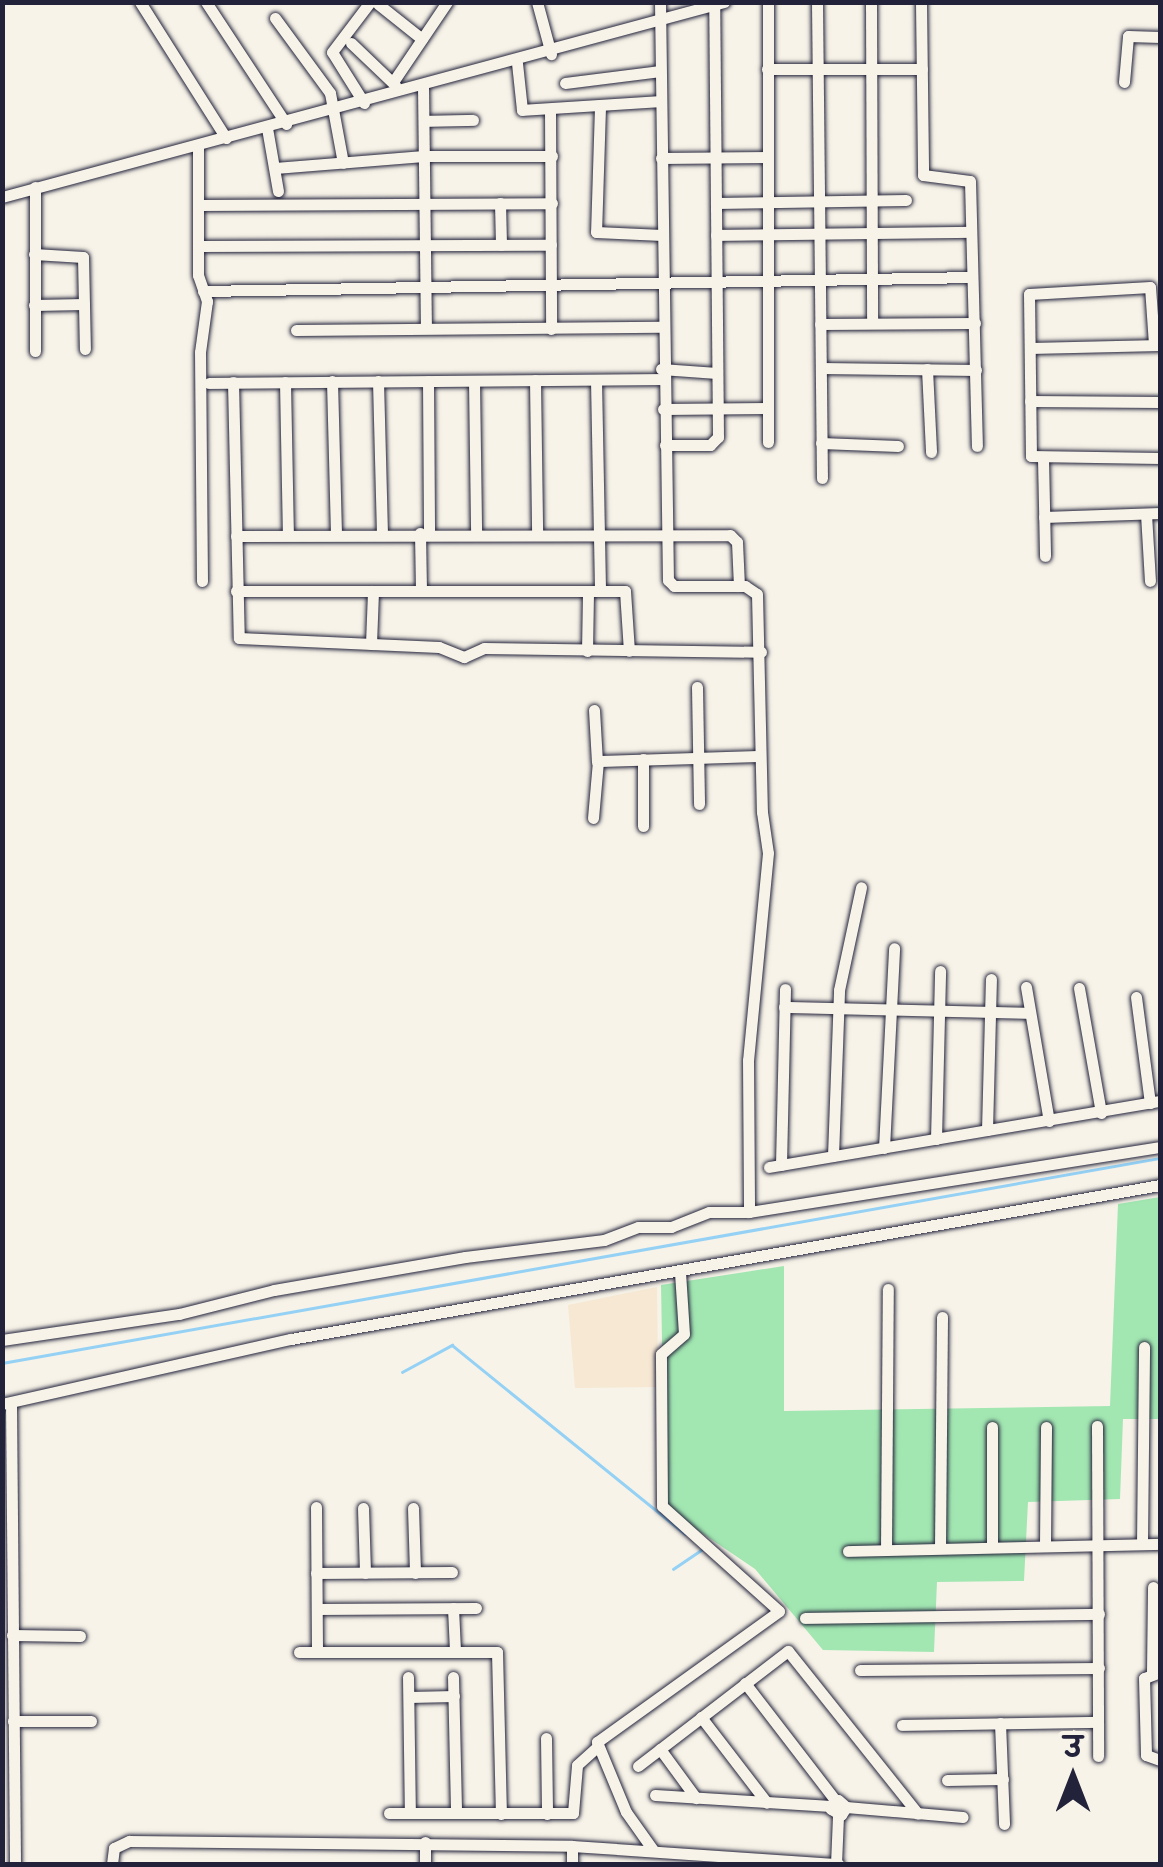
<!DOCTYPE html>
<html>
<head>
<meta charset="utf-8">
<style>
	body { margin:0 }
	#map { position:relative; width:1163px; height:1867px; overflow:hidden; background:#f7f3e8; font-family:"Patrick Hand","Playpen Sans Deva",sans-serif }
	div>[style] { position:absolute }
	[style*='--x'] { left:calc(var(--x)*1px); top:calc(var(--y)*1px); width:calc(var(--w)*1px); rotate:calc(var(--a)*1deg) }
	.built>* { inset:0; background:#f6e8d3 }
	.green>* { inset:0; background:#a2e7b2 }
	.stream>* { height:2.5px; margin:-1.25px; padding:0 1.25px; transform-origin:1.25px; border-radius:1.25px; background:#94d1f5 }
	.roads { filter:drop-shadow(0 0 2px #22223b) drop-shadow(0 0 2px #22223b) }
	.minor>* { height:11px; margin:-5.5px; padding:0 5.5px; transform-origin:5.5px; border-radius:5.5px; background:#f7f3e8 }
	span { translate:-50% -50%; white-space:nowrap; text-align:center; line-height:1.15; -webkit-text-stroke:8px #f7f3e8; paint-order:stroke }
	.frame { position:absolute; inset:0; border:5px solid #22223b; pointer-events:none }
	.north { position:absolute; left:1023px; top:1727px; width:100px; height:100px; -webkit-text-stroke:8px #f7f3e8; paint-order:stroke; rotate:0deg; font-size:28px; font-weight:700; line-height:40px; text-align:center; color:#22223b }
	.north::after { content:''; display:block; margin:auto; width:35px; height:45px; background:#22223b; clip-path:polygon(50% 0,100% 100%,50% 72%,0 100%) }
</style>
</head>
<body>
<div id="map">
	<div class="built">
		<i style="clip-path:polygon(657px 1287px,658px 1387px,575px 1388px,568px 1305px)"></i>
	</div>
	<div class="green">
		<i style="clip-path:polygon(1160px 1197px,1160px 1419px,1123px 1419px,1120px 1499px,1028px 1502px,1024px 1581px,937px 1582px,934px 1652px,823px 1650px,755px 1569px,665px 1508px,661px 1285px,784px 1266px,784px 1411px,1110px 1406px,1118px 1204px)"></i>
	</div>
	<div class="stream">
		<i style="--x:2;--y:1363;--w:1176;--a:-10.04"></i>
		<i style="--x:402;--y:1372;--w:57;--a:-28.4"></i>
		<i style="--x:452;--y:1345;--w:300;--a:39"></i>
		<i style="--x:673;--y:1569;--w:36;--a:-34"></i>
	</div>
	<div class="roads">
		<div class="minor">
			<i style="--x:140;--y:2;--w:161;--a:57.7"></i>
			<i style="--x:206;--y:2;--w:146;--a:56.7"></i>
			<i style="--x:537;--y:2;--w:54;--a:74.9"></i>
			<i style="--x:660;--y:2;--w:578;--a:89.21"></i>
			<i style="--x:668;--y:580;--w:8;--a:45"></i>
			<i style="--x:674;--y:586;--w:71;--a:0"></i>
			<i style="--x:745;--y:586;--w:14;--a:34"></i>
			<i style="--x:757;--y:594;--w:218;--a:88.7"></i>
			<i style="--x:762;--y:812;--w:41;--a:81.7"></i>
			<i style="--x:768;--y:853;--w:208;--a:95.5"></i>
			<i style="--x:748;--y:1060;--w:152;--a:89.6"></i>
			<i style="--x:768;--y:2;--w:440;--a:90"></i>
			<i style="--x:817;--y:2;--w:476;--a:89.4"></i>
			<i style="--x:871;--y:2;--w:321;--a:89.8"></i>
			<i style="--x:921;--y:2;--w:173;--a:89.3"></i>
			<i style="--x:923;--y:175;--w:47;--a:7.3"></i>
			<i style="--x:970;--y:181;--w:265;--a:88.5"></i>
			<i style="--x:378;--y:4;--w:56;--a:38.5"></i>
			<i style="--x:275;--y:18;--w:93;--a:53.7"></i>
			<i style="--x:330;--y:93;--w:71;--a:79.5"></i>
			<i style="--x:351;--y:43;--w:61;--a:43.7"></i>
			<i style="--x:517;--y:63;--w:47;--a:83.9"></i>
			<i style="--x:522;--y:110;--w:138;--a:-3.7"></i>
			<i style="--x:767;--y:69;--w:155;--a:0"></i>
			<i style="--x:393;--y:82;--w:97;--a:-56"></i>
			<i style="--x:1124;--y:82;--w:46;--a:-85"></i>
			<i style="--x:1128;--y:36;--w:32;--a:2"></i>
			<i style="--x:565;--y:83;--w:96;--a:-7.2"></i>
			<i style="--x:423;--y:86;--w:242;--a:89.3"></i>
			<i style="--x:364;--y:103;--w:60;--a:-122.1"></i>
			<i style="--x:332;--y:52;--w:63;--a:-52.8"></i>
			<i style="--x:600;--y:107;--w:125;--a:91.8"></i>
			<i style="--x:596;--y:232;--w:66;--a:2.6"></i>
			<i style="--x:550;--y:111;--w:218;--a:89.7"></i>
			<i style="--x:424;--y:121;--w:49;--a:-1.2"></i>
			<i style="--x:267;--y:128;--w:64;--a:80.1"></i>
			<i style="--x:198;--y:145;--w:130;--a:90"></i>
			<i style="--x:198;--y:275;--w:28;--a:71"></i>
			<i style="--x:207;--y:301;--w:51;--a:97.8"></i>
			<i style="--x:200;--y:352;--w:229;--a:89.5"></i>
			<i style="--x:661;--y:158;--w:107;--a:-0.5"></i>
			<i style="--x:275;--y:168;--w:149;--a:-4.6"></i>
			<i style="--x:424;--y:156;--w:128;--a:0"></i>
			<i style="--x:2;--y:197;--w:748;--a:-15.11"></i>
			<i style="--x:500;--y:203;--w:42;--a:88.6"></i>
			<i style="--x:716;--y:203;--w:190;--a:-0.9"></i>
			<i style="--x:198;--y:205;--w:354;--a:-0.3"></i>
			<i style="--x:716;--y:235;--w:255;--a:-0.7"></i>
			<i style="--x:199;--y:246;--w:352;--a:-0.2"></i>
			<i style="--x:34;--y:254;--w:49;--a:3.5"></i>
			<i style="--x:83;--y:257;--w:92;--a:88.8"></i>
			<i style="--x:203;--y:291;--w:769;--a:-1.04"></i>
			<i style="--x:34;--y:305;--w:50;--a:-1.1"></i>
			<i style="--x:820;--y:324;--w:155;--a:-0.4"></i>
			<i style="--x:296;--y:330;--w:365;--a:-0.5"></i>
			<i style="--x:1154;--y:344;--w:57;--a:-94"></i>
			<i style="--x:1150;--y:287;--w:121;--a:176.7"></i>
			<i style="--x:1029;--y:294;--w:162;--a:89.3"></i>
			<i style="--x:1031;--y:456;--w:129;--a:0.9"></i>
			<i style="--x:1030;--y:348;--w:130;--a:-1.3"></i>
			<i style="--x:35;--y:351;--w:164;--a:-90"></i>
			<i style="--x:821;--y:368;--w:155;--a:0.7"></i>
			<i style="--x:661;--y:369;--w:56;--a:4.1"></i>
			<i style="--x:927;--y:369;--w:83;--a:87.2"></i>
			<i style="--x:535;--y:380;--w:152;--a:89.2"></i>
			<i style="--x:596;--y:380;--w:211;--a:88.9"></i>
			<i style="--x:332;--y:381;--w:152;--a:88.5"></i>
			<i style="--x:378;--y:381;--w:152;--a:88.5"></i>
			<i style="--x:428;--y:381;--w:152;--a:89.6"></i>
			<i style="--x:474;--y:381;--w:150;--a:89.2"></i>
			<i style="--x:233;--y:382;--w:256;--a:88.7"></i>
			<i style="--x:239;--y:638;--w:200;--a:2.6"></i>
			<i style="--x:439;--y:647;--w:27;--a:22"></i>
			<i style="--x:464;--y:657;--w:22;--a:-24"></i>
			<i style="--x:484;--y:648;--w:277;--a:0.8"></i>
			<i style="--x:285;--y:382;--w:152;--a:88.9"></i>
			<i style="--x:209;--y:383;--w:453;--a:-0.5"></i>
			<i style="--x:1030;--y:401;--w:130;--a:0.4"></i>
			<i style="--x:663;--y:409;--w:104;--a:-0.6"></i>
			<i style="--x:821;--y:443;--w:77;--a:2.2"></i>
			<i style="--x:665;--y:445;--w:45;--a:0"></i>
			<i style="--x:710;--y:445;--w:11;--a:-45"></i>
			<i style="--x:718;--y:437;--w:431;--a:-90.5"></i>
			<i style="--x:1043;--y:458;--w:98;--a:88.8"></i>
			<i style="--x:1146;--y:514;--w:67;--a:86.6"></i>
			<i style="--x:1044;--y:517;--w:116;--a:-2"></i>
			<i style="--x:420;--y:533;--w:58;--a:89"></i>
			<i style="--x:236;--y:536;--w:494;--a:-0.1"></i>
			<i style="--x:730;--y:535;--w:10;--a:45"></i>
			<i style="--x:737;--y:542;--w:44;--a:87.4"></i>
			<i style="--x:236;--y:591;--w:389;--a:0"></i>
			<i style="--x:625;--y:591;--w:60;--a:86.2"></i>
			<i style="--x:371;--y:644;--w:53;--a:-87.8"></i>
			<i style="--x:587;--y:651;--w:60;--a:-89"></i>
			<i style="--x:697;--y:687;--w:117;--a:89"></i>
			<i style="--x:594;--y:710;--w:52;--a:86.7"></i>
			<i style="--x:593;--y:818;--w:57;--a:-85"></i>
			<i style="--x:598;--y:761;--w:162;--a:-1.8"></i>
			<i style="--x:643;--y:826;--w:67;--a:-90"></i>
			<i style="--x:1026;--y:987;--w:136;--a:80.3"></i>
			<i style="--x:1079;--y:988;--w:127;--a:80"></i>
			<i style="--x:1136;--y:997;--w:107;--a:82.5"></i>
			<i style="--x:784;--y:1007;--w:245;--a:1.4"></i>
			<i style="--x:987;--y:1130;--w:151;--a:-88.5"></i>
			<i style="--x:936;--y:1139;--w:168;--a:-88.6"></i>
			<i style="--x:884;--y:1148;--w:200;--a:-87.1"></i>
			<i style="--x:833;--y:1156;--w:166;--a:-87.9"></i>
			<i style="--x:839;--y:990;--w:105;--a:-77.9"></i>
			<i style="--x:781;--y:1165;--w:176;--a:-88.7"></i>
			<i style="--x:769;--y:1167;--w:397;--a:-9.6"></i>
			<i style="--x:2;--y:1340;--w:179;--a:-8.4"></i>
			<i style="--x:179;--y:1314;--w:98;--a:-14.2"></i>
			<i style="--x:274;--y:1290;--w:194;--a:-9.8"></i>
			<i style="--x:465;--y:1257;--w:140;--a:-7"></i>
			<i style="--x:604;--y:1240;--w:36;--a:-21"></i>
			<i style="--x:638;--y:1227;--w:33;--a:0"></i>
			<i style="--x:671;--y:1227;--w:41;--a:-21.5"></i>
			<i style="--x:709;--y:1212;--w:40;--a:0"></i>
			<i style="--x:749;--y:1212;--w:416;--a:-9"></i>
			<i style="--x:11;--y:1403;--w:461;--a:89.5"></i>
			<i style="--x:2;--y:1404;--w:296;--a:-12.7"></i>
			<i style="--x:291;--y:1339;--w:883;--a:-10.05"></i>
			<i style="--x:1097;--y:1426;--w:330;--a:89.8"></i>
			<i style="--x:992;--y:1427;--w:120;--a:90"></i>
			<i style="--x:316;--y:1507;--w:145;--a:89.6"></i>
			<i style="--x:363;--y:1508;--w:65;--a:88.2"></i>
			<i style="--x:413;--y:1508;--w:65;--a:88.2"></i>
			<i style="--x:1142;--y:1544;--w:197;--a:-89.4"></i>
			<i style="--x:1045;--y:1545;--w:118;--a:-89.5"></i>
			<i style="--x:940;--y:1548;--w:231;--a:-89.5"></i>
			<i style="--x:886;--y:1550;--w:261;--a:-89.6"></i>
			<i style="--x:848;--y:1551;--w:312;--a:-1.3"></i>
			<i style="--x:316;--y:1573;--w:136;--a:-0.4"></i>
			<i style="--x:453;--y:1608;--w:43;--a:87.3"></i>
			<i style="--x:317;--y:1609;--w:159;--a:-0.4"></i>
			<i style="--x:805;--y:1618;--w:294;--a:-0.8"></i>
			<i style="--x:12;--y:1635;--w:68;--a:0.8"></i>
			<i style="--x:299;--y:1652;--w:198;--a:0"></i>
			<i style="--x:497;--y:1652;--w:162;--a:88.6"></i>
			<i style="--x:860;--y:1670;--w:239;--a:-0.5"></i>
			<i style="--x:1152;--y:1672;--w:85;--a:-89.3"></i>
			<i style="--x:1160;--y:1672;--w:17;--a:159"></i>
			<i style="--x:1144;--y:1678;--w:77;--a:88.5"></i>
			<i style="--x:1146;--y:1755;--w:15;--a:20"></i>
			<i style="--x:408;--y:1677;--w:136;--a:89.2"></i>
			<i style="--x:453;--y:1677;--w:136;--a:88.7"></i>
			<i style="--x:745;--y:1683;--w:149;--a:52.4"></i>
			<i style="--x:409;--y:1697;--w:45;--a:-1.3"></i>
			<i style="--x:701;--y:1717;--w:108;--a:52.5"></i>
			<i style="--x:13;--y:1721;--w:78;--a:0"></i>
			<i style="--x:1000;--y:1723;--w:101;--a:87.7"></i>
			<i style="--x:902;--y:1725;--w:196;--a:-0.9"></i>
			<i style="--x:546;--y:1738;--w:76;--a:89.2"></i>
			<i style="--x:660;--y:1749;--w:61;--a:53.7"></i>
			<i style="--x:638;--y:1766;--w:189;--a:-37.5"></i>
			<i style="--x:788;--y:1651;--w:208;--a:51.4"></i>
			<i style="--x:947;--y:1780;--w:56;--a:-1"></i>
			<i style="--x:655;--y:1795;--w:176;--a:3.6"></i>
			<i style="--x:846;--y:1807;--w:9;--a:122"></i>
			<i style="--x:841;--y:1815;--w:12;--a:-149"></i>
			<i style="--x:831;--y:1809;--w:11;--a:-52"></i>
			<i style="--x:838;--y:1800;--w:11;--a:41"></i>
			<i style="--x:846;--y:1807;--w:117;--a:4.9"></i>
			<i style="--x:389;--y:1813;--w:184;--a:0"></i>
			<i style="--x:573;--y:1813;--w:48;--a:-85.2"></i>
			<i style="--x:577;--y:1765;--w:25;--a:-42"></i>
			<i style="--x:425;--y:1842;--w:22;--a:90"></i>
			<i style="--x:572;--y:1846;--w:18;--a:90"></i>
			<i style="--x:653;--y:1850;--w:47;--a:-125.4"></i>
			<i style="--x:626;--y:1812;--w:76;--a:-112.5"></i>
			<i style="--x:597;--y:1742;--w:224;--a:-35.7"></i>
			<i style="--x:779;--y:1611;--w:157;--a:-138.1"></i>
			<i style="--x:662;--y:1506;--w:152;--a:-90.4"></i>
			<i style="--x:661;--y:1354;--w:30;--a:-41"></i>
			<i style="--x:684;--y:1334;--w:62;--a:-93.7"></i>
			<i style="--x:112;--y:1864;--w:16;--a:-83"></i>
			<i style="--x:114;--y:1848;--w:17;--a:-25"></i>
			<i style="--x:129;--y:1841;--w:443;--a:0.6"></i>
			<i style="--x:572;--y:1846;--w:267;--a:3.9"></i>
			<i style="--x:836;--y:1864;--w:48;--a:-87.6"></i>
		</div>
	</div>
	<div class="frame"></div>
	<div class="north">उ</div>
</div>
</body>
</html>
